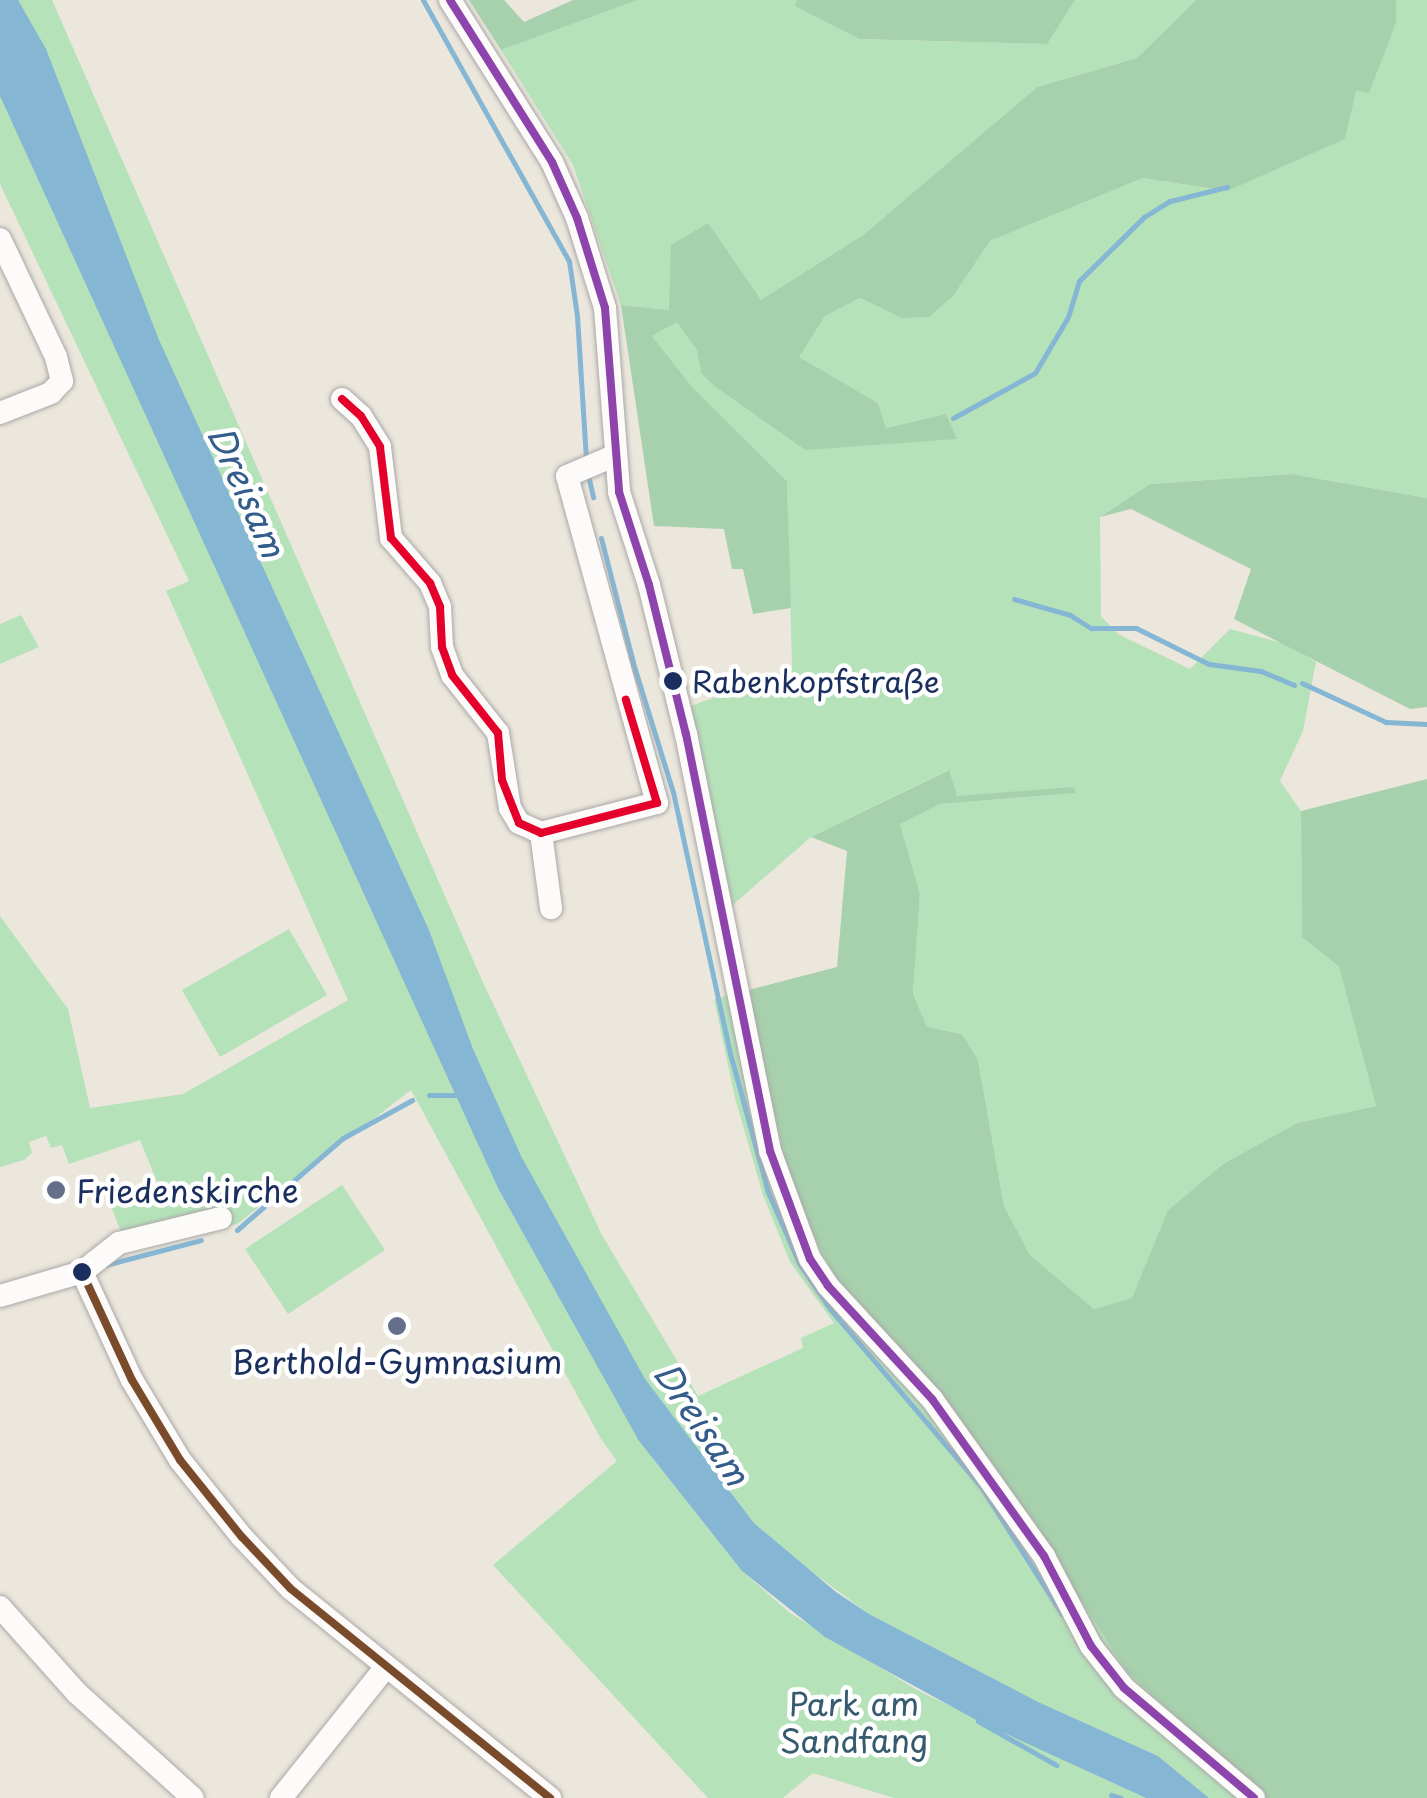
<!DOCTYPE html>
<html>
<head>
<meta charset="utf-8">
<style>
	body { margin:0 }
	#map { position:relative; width:1427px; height:1798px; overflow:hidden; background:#ece7dc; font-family:"Playpen Sans",sans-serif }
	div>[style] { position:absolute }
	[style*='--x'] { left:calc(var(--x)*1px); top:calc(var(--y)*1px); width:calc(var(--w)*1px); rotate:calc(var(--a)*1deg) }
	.green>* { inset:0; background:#b6e2ba }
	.forest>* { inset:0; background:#a7d0ad }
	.water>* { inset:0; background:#85b6d4 }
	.stream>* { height:5px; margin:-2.5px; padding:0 2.5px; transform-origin:2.5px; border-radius:2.5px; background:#85b6d4 }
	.roads { filter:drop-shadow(0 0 2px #a9a8a8) drop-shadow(0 0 2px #a9a8a8) }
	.street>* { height:22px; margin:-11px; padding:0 11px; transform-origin:11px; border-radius:11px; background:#fcfbfa }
	.bus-1>* { height:8px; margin:-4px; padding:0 4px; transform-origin:4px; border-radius:4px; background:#8e44ad }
	.bus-2>* { height:8px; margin:-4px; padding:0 4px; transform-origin:4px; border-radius:4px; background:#e4002b }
	.bus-3>* { height:8px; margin:-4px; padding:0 4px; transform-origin:4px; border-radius:4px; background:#7a4b2a }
	.dots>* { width:28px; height:28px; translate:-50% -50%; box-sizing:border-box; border:5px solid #fff; border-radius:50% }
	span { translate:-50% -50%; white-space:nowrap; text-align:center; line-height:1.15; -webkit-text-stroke:9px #fff; paint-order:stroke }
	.bus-label { font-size:30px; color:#1b2f5e }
	.left { translate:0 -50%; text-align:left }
	.poi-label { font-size:32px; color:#1b2f5e }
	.park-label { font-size:32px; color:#375b6e }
	.water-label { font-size:35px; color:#345d8c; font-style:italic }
</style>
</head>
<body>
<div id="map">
	<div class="green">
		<i style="clip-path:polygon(0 0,52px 0,481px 978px,602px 1235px,698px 1396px,803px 1348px,801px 1338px,834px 1323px,790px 1262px,763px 1195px,735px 1098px,714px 999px,745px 991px,935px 1389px,998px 1471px,1127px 1672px,1266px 1798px,1209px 1798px,1158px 1756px,1038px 1703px,869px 1614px,796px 1560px,754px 1523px,703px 1454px,639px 1441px,742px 1571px,790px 1613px,919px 1691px,1146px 1798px,894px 1798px,813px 1773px,783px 1798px,708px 1798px,493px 1565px,617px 1461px,601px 1439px,411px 1090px,237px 1224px,208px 1232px,124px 1240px,109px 1201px,158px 1184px,140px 1140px,69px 1164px,62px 1145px,51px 1148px,46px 1136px,29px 1142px,32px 1153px,24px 1160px,0 1167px,0 916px,68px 1009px,90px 1108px,183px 1094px,348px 1000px,166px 591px,189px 581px,0 184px)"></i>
		<i style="clip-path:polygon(638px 0,797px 0,796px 6px,859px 39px,1046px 44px,1075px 0,1196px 0,1137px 58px,1037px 87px,863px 235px,760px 301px,708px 224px,669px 310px,621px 305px,573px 165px,501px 50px)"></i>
		<i style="clip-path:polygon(1396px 0,1427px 0,1427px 498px,1292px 474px,1150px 484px,1100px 517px,1101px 616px,1118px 634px,1190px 669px,1230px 629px,1286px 644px,1316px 662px,1303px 731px,1280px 781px,1301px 811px,1302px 937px,1339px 967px,1376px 1106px,1297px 1123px,1223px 1164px,1168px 1210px,1133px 1298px,1094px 1309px,1030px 1255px,1004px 1206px,978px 1060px,962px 1034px,927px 1027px,913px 994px,920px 894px,900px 824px,940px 804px,1075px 793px,956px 796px,948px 770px,811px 837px,728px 909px,691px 706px,792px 668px,787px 481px,693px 388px,652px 336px,677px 321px,697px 350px,701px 373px,714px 386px,805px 450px,946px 414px,886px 428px,878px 403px,798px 357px,825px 316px,860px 298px,901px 318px,953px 295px,990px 241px,1143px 178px,1227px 191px,1356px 91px,1369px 92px,1396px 23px)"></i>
		<i style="clip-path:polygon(21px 615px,39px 647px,0 664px,0 624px)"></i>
		<i style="clip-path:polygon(289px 929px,327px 995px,220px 1057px,182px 990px)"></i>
		<i style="clip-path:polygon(342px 1185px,385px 1250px,288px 1314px,245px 1249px)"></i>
	</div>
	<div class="forest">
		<i style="clip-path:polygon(469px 0,504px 0,524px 22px,573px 0,638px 0,501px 50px)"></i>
		<i style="clip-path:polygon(797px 0,1075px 0,1047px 44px,859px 39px,795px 6px)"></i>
		<i style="clip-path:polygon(1196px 0,1396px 0,1396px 23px,1369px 93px,1356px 91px,1345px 139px,1227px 191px,1143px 178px,990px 241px,953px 296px,929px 317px,901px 318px,860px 298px,825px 316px,799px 357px,878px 403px,886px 428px,946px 414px,957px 439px,805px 450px,714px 386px,701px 373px,697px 350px,677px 322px,652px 336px,693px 388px,787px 481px,791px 608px,753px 614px,743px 569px,732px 569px,724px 529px,654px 526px,621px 305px,669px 310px,671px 245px,708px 223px,761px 300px,863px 235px,1037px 87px,1137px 58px)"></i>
		<i style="clip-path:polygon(1292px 474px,1427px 498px,1427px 707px,1410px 709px,1234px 619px,1251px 569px,1131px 509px,1100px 517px,1150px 484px)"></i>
		<i style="clip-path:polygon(949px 770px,957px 796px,1074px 787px,1076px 793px,940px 804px,900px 824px,920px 894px,913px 994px,927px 1027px,962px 1034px,978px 1060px,1004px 1206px,1030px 1255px,1094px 1309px,1132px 1298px,1168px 1210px,1223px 1164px,1297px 1123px,1376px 1106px,1339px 967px,1302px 937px,1301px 811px,1427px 779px,1427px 1798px,1266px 1798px,1127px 1672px,998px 1471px,935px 1389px,838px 1283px,795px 1199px,745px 991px,837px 967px,847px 851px,811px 837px)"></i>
	</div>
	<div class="water">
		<i style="clip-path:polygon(0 0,18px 0,46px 49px,159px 340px,429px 930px,473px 1049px,521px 1156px,645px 1379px,754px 1523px,836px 1592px,869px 1614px,1038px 1702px,1158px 1756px,1209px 1798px,1146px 1798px,978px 1721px,825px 1637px,742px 1571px,639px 1441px,498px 1188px,0 96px)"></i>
	</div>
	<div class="stream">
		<i style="--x:423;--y:0;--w:299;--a:60.8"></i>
		<i style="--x:569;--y:261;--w:56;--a:81.7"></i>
		<i style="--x:577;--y:316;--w:144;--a:86.4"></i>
		<i style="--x:953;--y:418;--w:94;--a:-28.8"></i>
		<i style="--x:1035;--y:373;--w:65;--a:-59.5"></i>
		<i style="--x:1068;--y:317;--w:38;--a:-73"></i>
		<i style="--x:1079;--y:281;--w:91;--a:-44.6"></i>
		<i style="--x:1144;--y:217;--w:31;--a:-32"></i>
		<i style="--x:1170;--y:201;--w:59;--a:-13.8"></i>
		<i style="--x:588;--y:475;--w:23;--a:77"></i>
		<i style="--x:601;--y:538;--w:129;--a:75.6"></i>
		<i style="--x:633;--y:663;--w:135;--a:72.8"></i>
		<i style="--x:673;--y:792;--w:271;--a:77.7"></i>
		<i style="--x:731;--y:1057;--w:140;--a:74.7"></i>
		<i style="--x:768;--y:1192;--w:77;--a:66.4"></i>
		<i style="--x:799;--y:1263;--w:55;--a:56"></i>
		<i style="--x:830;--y:1309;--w:231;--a:49.6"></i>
		<i style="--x:980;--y:1485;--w:153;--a:57.6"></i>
		<i style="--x:1014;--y:599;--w:58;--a:15.9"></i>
		<i style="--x:1070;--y:615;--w:25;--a:32"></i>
		<i style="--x:1091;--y:628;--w:45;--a:0"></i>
		<i style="--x:1136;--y:628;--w:81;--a:26.3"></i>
		<i style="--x:1209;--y:664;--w:52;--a:7.7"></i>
		<i style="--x:1261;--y:671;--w:36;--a:23"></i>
		<i style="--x:1302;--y:683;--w:93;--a:24.9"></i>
		<i style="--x:1386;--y:722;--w:41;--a:2.8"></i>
		<i style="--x:429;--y:1095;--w:32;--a:0"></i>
		<i style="--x:237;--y:1230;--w:140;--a:-41"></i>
		<i style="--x:343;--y:1138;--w:79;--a:-28.8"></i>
		<i style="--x:105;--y:1265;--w:99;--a:-14.6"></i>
		<i style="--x:980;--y:1717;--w:4;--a:117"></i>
		<i style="--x:978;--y:1721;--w:90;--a:29.4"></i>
		<i style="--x:1111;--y:1795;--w:10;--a:17"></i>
	</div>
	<div class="roads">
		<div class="street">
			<i style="--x:450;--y:0;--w:191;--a:57.8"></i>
			<i style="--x:552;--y:162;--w:61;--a:65.9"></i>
			<i style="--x:577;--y:218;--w:94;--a:72.7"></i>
			<i style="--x:605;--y:308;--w:185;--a:85.6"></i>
			<i style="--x:619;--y:492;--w:98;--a:72.1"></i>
			<i style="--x:649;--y:585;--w:154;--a:76.1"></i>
			<i style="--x:686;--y:734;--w:425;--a:78.6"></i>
			<i style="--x:770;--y:1151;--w:115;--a:69.7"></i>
			<i style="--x:810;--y:1259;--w:32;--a:56"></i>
			<i style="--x:828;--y:1286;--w:154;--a:47.4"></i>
			<i style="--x:932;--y:1399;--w:193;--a:54.5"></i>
			<i style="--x:1044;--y:1556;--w:102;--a:62.4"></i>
			<i style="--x:1091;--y:1646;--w:53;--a:51.8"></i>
			<i style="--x:1124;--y:1688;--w:170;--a:40.2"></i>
			<i style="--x:0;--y:239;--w:131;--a:64.6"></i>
			<i style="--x:56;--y:357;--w:25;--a:76"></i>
			<i style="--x:62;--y:381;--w:16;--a:133"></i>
			<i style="--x:51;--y:393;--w:55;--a:158.6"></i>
			<i style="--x:342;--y:399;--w:25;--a:42"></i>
			<i style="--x:361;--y:416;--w:36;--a:58"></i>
			<i style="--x:380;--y:447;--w:92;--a:83.1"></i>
			<i style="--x:391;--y:538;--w:60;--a:49.1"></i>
			<i style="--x:430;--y:583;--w:26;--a:67"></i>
			<i style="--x:440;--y:607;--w:40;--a:87.1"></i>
			<i style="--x:442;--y:647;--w:30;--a:70"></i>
			<i style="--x:452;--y:675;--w:74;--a:51.6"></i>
			<i style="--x:498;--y:733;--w:76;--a:80.9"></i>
			<i style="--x:510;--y:808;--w:17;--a:59"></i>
			<i style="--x:519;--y:823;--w:24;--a:24"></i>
			<i style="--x:541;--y:833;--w:120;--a:-14.5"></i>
			<i style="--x:657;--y:803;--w:339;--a:-105.4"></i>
			<i style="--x:567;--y:476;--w:51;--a:-23.1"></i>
			<i style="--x:541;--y:833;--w:76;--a:82.4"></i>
			<i style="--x:82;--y:1272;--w:119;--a:65.2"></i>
			<i style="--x:132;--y:1380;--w:93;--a:59"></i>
			<i style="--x:180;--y:1460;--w:99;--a:51.2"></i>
			<i style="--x:242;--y:1537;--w:71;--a:46.7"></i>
			<i style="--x:291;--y:1589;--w:333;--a:38.9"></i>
			<i style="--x:0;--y:1296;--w:85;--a:-16.3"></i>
			<i style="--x:82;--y:1272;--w:47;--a:-38.1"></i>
			<i style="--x:119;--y:1243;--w:105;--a:-13.8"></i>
			<i style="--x:0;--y:1607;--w:115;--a:48.2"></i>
			<i style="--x:77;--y:1693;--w:156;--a:42.2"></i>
			<i style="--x:281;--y:1798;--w:166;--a:-51.3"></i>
		</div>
	</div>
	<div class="bus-1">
		<i style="--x:450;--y:0;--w:191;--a:57.8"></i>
		<i style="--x:552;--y:162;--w:61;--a:65.9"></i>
		<i style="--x:577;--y:218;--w:94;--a:72.7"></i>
		<i style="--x:605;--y:308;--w:185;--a:85.6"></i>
		<i style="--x:619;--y:492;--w:98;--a:72.1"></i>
		<i style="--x:649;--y:585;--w:154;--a:76.1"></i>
		<i style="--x:686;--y:734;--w:425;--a:78.6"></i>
		<i style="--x:770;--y:1151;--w:115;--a:69.7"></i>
		<i style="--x:810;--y:1259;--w:32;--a:56"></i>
		<i style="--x:828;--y:1286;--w:154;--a:47.4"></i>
		<i style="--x:932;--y:1399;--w:193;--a:54.5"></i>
		<i style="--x:1044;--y:1556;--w:102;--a:62.4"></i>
		<i style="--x:1091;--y:1646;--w:53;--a:51.8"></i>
		<i style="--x:1124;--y:1688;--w:170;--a:40.2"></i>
	</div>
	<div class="bus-2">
		<i style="--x:342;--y:399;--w:25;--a:42"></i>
		<i style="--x:361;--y:416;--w:36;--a:58"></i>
		<i style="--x:380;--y:447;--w:92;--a:83.1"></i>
		<i style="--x:391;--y:538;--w:60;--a:49.1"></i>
		<i style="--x:430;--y:583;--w:26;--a:67"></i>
		<i style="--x:440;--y:607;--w:40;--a:87.1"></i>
		<i style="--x:442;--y:647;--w:30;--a:70"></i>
		<i style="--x:452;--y:675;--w:74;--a:51.6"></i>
		<i style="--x:498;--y:733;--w:47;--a:85.1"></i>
		<i style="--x:502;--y:780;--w:46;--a:68.4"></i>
		<i style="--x:519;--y:823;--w:24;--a:24"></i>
		<i style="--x:541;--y:833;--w:120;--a:-14.5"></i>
		<i style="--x:657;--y:803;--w:108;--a:-106.8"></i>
	</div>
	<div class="bus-3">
		<i style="--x:82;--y:1272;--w:119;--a:65.2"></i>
		<i style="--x:132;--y:1380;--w:93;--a:59"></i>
		<i style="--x:180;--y:1460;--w:99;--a:51.2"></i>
		<i style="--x:242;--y:1537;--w:71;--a:46.7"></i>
		<i style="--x:291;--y:1589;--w:333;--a:38.9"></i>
	</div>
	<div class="dots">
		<i style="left:673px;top:681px;background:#1b2f5e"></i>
		<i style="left:56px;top:1190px;background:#646f8a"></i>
		<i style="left:82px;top:1272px;background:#1b2f5e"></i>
		<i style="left:397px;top:1326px;background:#646f8a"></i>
	</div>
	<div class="bus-label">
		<span class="left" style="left:692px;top:681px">Rabenkopfstraße</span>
	</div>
	<div class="poi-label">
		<span class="left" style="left:76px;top:1190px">Friedenskirche</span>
		<span style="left:397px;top:1361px">Berthold-Gymnasium</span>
	</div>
	<div class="park-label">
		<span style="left:854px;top:1722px">Park am<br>Sandfang</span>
	</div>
	<div class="water-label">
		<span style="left:248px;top:491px;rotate:66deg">Dreisam</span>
		<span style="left:703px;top:1423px;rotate:56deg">Dreisam</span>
	</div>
</div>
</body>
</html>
